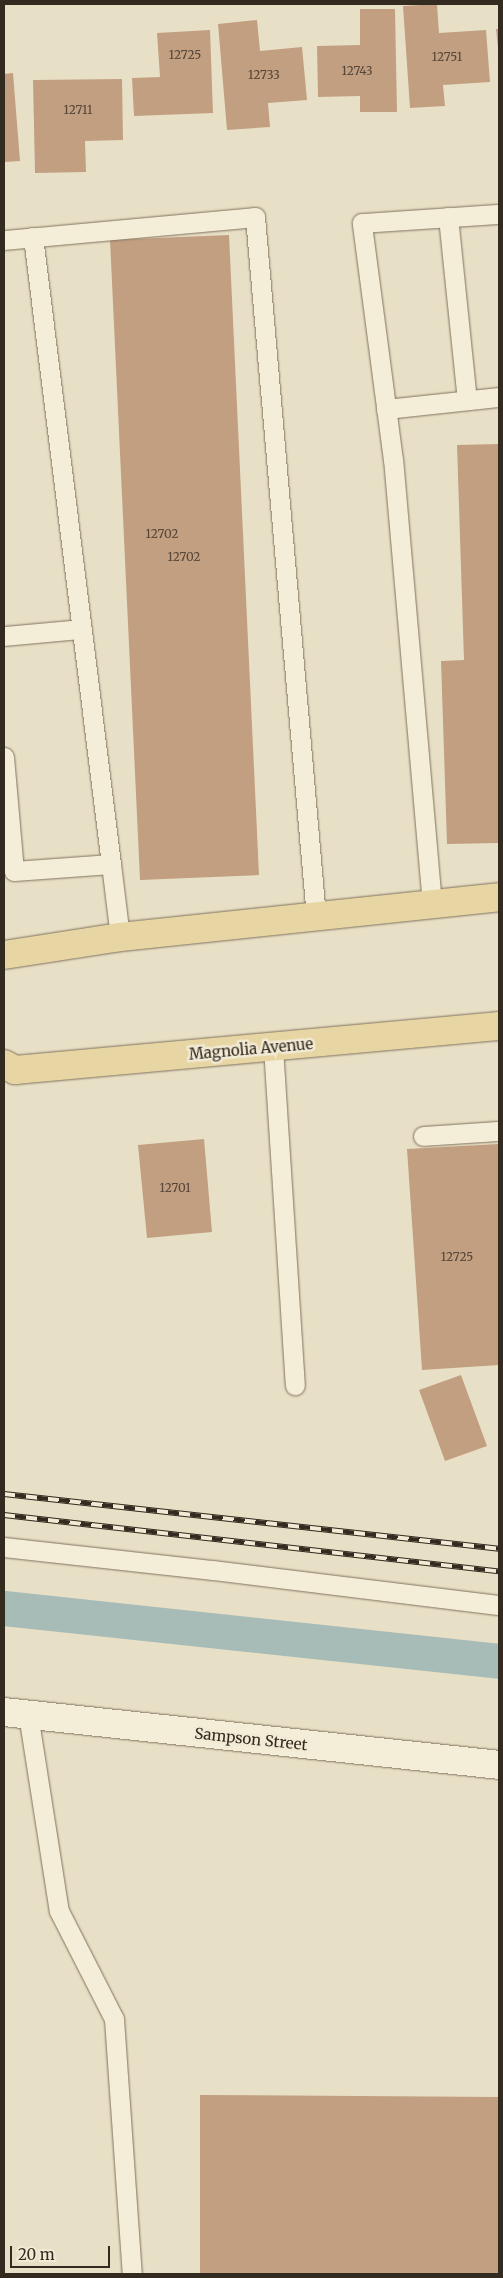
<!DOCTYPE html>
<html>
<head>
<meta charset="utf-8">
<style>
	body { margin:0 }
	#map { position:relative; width:503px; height:2278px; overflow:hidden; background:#e8e0c6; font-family:Merriweather,serif }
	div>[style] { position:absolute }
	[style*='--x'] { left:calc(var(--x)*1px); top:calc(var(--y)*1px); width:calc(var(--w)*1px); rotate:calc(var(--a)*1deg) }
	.canal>* { height:35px; margin:-17.5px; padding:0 17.5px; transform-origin:17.5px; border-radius:17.5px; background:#a7bcb7 }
	.building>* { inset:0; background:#c29f81 }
	.roads { filter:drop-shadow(0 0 1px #81725e) drop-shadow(0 0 1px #81725e) }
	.service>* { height:19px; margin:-9.5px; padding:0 9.5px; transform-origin:9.5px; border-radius:9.5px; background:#f4edd8 }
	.tertiary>* { height:28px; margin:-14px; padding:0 14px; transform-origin:14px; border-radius:14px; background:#f4edd8 }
	.primary>* { height:28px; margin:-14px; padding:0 14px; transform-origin:14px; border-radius:14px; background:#e7d5a3 }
	.rail>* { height:5.5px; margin-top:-2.75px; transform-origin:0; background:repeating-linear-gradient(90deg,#f1ead5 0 11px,#332a20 0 22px); box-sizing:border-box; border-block:1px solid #332a20 }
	span { translate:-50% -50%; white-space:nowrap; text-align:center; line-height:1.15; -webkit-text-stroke:5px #f1ead5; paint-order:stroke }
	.number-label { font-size:12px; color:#574738 }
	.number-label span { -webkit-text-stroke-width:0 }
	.street-label { font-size:15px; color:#332a20 }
	.frame { position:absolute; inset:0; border:5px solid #332a20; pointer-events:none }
	.scale { position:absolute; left:10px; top:2246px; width:100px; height:22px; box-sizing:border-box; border:2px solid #332a20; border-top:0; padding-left:6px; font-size:15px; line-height:18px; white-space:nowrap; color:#332a20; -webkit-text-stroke:4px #f1ead5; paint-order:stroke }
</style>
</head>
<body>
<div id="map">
	<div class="canal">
		<i style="--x:4;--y:1608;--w:498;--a:6.1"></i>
	</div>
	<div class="building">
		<i style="clip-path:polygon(437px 4px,439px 33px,486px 30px,490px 82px,443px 85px,445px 106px,410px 108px,403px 6px)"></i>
		<i style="clip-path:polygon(360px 9px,395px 9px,397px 112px,360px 112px,360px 96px,318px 97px,317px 46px,360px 45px)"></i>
		<i style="clip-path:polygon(257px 20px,260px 51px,302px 47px,307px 100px,268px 103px,270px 127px,227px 130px,218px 24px)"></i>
		<i style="clip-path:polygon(496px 29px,499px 29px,499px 48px,498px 48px)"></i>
		<i style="clip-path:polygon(210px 30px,213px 113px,134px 116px,132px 78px,160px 77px,157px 33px)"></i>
		<i style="clip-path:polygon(13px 73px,20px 161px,4px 162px,4px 74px)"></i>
		<i style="clip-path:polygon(122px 79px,123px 140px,85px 141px,86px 172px,35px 173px,33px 80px)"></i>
		<i style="clip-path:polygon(229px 235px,259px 875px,140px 880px,110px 240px)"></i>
		<i style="clip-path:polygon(499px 444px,499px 843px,447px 844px,441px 661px,464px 660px,457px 445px)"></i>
		<i style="clip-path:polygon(204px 1139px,212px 1232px,147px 1238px,138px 1145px)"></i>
		<i style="clip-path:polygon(499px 1144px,499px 1365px,422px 1370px,407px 1149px)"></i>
		<i style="clip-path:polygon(461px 1375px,487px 1446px,445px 1461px,419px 1390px)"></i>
		<i style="clip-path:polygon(200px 2095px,499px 2097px,499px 2274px,200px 2274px)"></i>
	</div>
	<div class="roads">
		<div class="service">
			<i style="--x:448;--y:217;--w:184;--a:84.1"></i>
			<i style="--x:33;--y:237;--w:632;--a:82.91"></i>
			<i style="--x:4;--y:240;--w:252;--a:-5.2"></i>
			<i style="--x:255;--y:217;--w:703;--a:85.02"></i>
			<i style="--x:386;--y:409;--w:114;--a:-6.1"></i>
			<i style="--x:4;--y:636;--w:77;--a:-5.2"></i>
			<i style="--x:4;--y:757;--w:114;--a:85"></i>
			<i style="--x:14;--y:871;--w:97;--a:-4.1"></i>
			<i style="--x:111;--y:864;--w:74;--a:83"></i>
			<i style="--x:432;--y:904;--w:446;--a:-95"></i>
			<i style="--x:393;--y:460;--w:239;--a:-97.5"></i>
			<i style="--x:362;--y:223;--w:137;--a:-3.8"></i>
			<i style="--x:273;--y:1047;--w:339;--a:86.3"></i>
			<i style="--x:423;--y:1136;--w:76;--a:-3.8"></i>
			<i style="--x:4;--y:1547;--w:210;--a:6.3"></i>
			<i style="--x:213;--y:1570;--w:288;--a:7"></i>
			<i style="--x:28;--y:1714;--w:199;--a:81.1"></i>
			<i style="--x:59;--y:1911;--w:121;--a:63"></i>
			<i style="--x:114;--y:2019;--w:256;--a:86"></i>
		</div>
		<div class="tertiary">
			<i style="--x:4;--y:1712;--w:498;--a:6.1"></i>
		</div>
		<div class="primary">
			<i style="--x:4;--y:955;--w:117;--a:-8.8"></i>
			<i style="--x:120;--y:937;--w:381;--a:-6"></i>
			<i style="--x:4;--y:1064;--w:13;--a:29"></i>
			<i style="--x:15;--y:1070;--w:486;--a:-5.2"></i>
		</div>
	</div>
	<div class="rail">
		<i style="--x:4;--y:1494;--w:498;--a:6.3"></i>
		<i style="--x:4;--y:1515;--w:498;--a:6.5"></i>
	</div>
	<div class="number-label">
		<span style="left:185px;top:55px">12725</span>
		<span style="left:447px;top:57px">12751</span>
		<span style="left:357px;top:71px">12743</span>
		<span style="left:264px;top:75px">12733</span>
		<span style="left:78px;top:110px">12711</span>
		<span style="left:162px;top:534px">12702</span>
		<span style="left:184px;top:557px">12702</span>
		<span style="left:175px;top:1188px">12701</span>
		<span style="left:457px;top:1257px">12725</span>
	</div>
	<div class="street-label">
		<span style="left:251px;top:1049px;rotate:-5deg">Magnolia Avenue</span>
		<span style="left:251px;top:1739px;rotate:6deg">Sampson Street</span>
	</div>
	<div class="frame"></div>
	<div class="scale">20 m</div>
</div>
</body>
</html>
